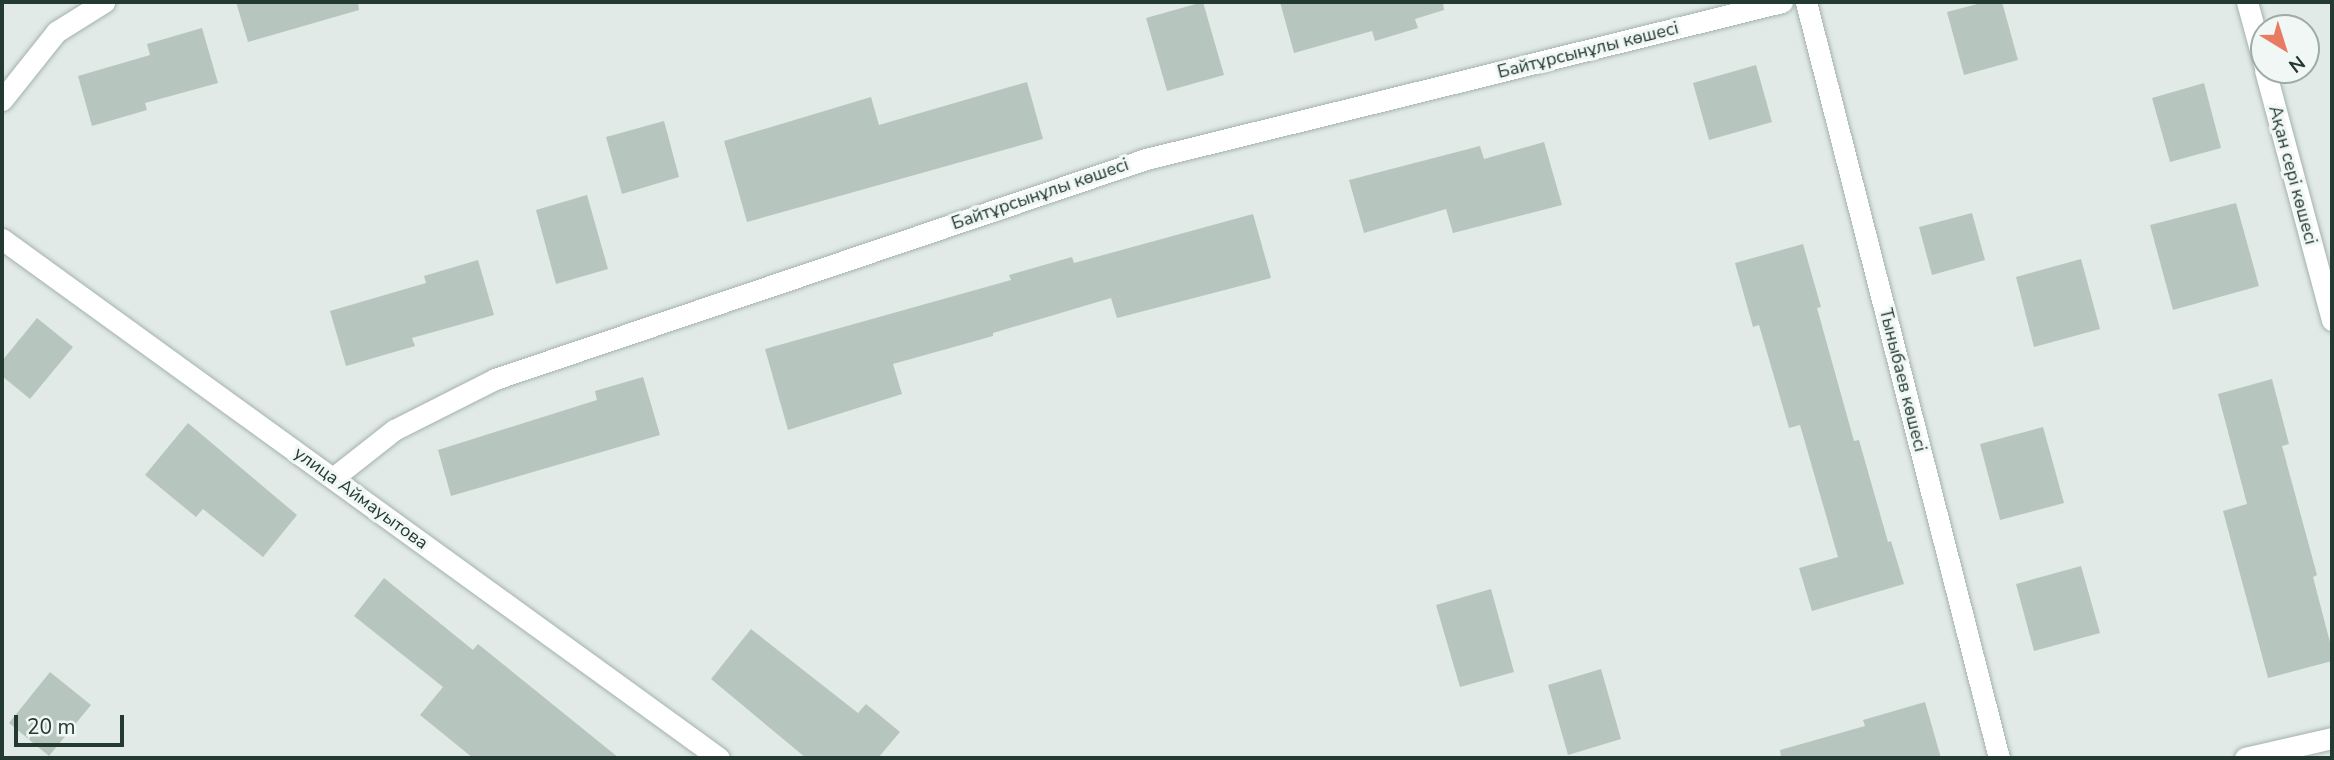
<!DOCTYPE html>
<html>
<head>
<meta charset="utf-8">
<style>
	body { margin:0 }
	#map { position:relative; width:2334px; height:760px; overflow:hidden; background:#e1eae6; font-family:"Nunito Sans",sans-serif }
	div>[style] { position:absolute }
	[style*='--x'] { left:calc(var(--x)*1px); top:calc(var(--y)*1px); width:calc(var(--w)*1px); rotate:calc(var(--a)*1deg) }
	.building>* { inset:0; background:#b7c5bf }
	.roads { filter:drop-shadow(0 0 2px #a4b2ac) drop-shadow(0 0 2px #a4b2ac) }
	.street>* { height:21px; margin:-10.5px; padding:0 10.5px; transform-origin:10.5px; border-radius:10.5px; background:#fff }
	span { translate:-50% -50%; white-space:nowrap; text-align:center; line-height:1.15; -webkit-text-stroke:6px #f1f7f4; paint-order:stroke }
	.street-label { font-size:18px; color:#233a32 }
	.frame { position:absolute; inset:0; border:4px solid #233a32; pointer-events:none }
	.north { position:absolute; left:2250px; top:14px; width:70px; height:70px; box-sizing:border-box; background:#f1f7f4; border:2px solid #9faba6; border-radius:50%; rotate:142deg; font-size:19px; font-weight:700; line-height:28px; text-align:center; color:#233a32 }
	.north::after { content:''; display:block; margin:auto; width:24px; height:32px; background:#e77c62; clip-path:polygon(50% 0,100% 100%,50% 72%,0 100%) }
	.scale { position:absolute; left:14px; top:715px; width:110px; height:32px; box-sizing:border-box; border:4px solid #233a32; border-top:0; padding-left:9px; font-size:21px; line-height:24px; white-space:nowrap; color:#233a32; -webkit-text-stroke:5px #f1f7f4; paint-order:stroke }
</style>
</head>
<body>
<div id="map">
	<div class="building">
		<i style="clip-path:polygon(236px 2px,358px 2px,359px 10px,248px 42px)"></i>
		<i style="clip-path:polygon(1203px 2px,1224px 75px,1167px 91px,1146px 18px)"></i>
		<i style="clip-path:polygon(1280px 2px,1443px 2px,1444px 10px,1415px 19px,1418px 28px,1375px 41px,1372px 31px,1294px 53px)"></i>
		<i style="clip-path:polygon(1985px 2px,2002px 2px,2018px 60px,1964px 75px,1947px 12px)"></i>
		<i style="clip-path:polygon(202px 28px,218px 83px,145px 103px,147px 110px,92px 126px,78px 76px,150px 55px,147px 44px)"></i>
		<i style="clip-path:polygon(1756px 65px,1772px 122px,1709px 140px,1693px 83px)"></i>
		<i style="clip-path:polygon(1027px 82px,1043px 139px,747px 222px,724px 141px,871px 97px,879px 125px)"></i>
		<i style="clip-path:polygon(2204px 83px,2221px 148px,2170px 162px,2152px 98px)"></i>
		<i style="clip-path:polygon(664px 121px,679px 177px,622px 194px,606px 137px)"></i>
		<i style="clip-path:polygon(1544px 142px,1562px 205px,1453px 233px,1446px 209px,1364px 233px,1349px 180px,1480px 146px,1484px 159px)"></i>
		<i style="clip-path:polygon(587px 195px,608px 269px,556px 284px,536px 210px)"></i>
		<i style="clip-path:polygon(2236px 203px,2259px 286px,2173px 310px,2150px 225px)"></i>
		<i style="clip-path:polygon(1972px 213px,1985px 260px,1932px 275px,1919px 227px)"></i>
		<i style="clip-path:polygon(1253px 214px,1271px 278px,1117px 318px,1111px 298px,993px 333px,993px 336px,893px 364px,902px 394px,788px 430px,765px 349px,1011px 280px,1009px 275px,1072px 257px,1074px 263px)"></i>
		<i style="clip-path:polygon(1803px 244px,1821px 307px,1817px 308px,1854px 441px,1859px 440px,1888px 542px,1891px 541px,1904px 584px,1812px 611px,1799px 568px,1838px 557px,1800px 425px,1789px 428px,1759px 325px,1753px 327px,1735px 263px)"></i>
		<i style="clip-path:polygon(2081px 259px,2100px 329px,2034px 347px,2016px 277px)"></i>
		<i style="clip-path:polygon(478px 260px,494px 315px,412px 338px,415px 346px,346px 366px,330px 311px,426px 283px,424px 276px)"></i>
		<i style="clip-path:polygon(37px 318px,73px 347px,30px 399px,2px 376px,2px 361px)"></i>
		<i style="clip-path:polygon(643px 377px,660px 435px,451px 496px,438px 450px,597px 400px,595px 391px)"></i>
		<i style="clip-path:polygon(2272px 379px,2289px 444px,2282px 446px,2317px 575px,2313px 577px,2332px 650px,2332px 661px,2268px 678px,2223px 511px,2247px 504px,2218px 394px)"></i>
		<i style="clip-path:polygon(188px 423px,297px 515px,263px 557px,203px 509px,196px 517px,145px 475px)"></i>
		<i style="clip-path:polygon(2043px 427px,2064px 503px,2000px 520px,1980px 444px)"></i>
		<i style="clip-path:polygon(2081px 566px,2100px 633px,2034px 651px,2016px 584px)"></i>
		<i style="clip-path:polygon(384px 578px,473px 650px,478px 644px,619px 758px,473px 758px,420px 715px,443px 687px,354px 616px)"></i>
		<i style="clip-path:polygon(1491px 589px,1514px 672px,1460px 687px,1436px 605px)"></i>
		<i style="clip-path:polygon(751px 629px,858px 713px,866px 704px,900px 732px,878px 758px,806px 758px,711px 679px)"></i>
		<i style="clip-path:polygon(1601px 669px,1621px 739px,1568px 755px,1548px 685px)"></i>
		<i style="clip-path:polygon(50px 672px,91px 705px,49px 756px,9px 723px)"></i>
		<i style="clip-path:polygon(1925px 702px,1941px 758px,1781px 758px,1780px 750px,1865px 726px,1863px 720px)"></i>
	</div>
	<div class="roads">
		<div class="street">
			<i style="--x:1806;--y:2;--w:780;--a:75.68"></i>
			<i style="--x:2247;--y:2;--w:64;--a:74.7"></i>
			<i style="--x:2265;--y:70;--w:259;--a:75"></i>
			<i style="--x:2;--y:100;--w:87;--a:-51.5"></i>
			<i style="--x:56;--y:32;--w:57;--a:-32"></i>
			<i style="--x:2;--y:239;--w:885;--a:35.9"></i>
			<i style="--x:333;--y:478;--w:78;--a:-38.2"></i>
			<i style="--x:394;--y:430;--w:113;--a:-26.8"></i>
			<i style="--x:495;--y:379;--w:687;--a:-18.67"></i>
			<i style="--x:1146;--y:159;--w:655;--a:-13.87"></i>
			<i style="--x:2245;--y:758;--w:89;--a:-12.9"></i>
		</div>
	</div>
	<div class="street-label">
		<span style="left:1588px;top:50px;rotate:-14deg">Байтұрсынұлы көшесі</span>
		<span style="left:2293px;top:175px;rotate:75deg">Ақан сері көшесі</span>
		<span style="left:1040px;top:194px;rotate:-19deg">Байтұрсынұлы көшесі</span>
		<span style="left:1903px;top:380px;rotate:76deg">Тыныбаев көшесі</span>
		<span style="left:361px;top:498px;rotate:36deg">улица Аймауытова</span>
	</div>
	<div class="frame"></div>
	<div class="north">N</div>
	<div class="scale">20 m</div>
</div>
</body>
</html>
